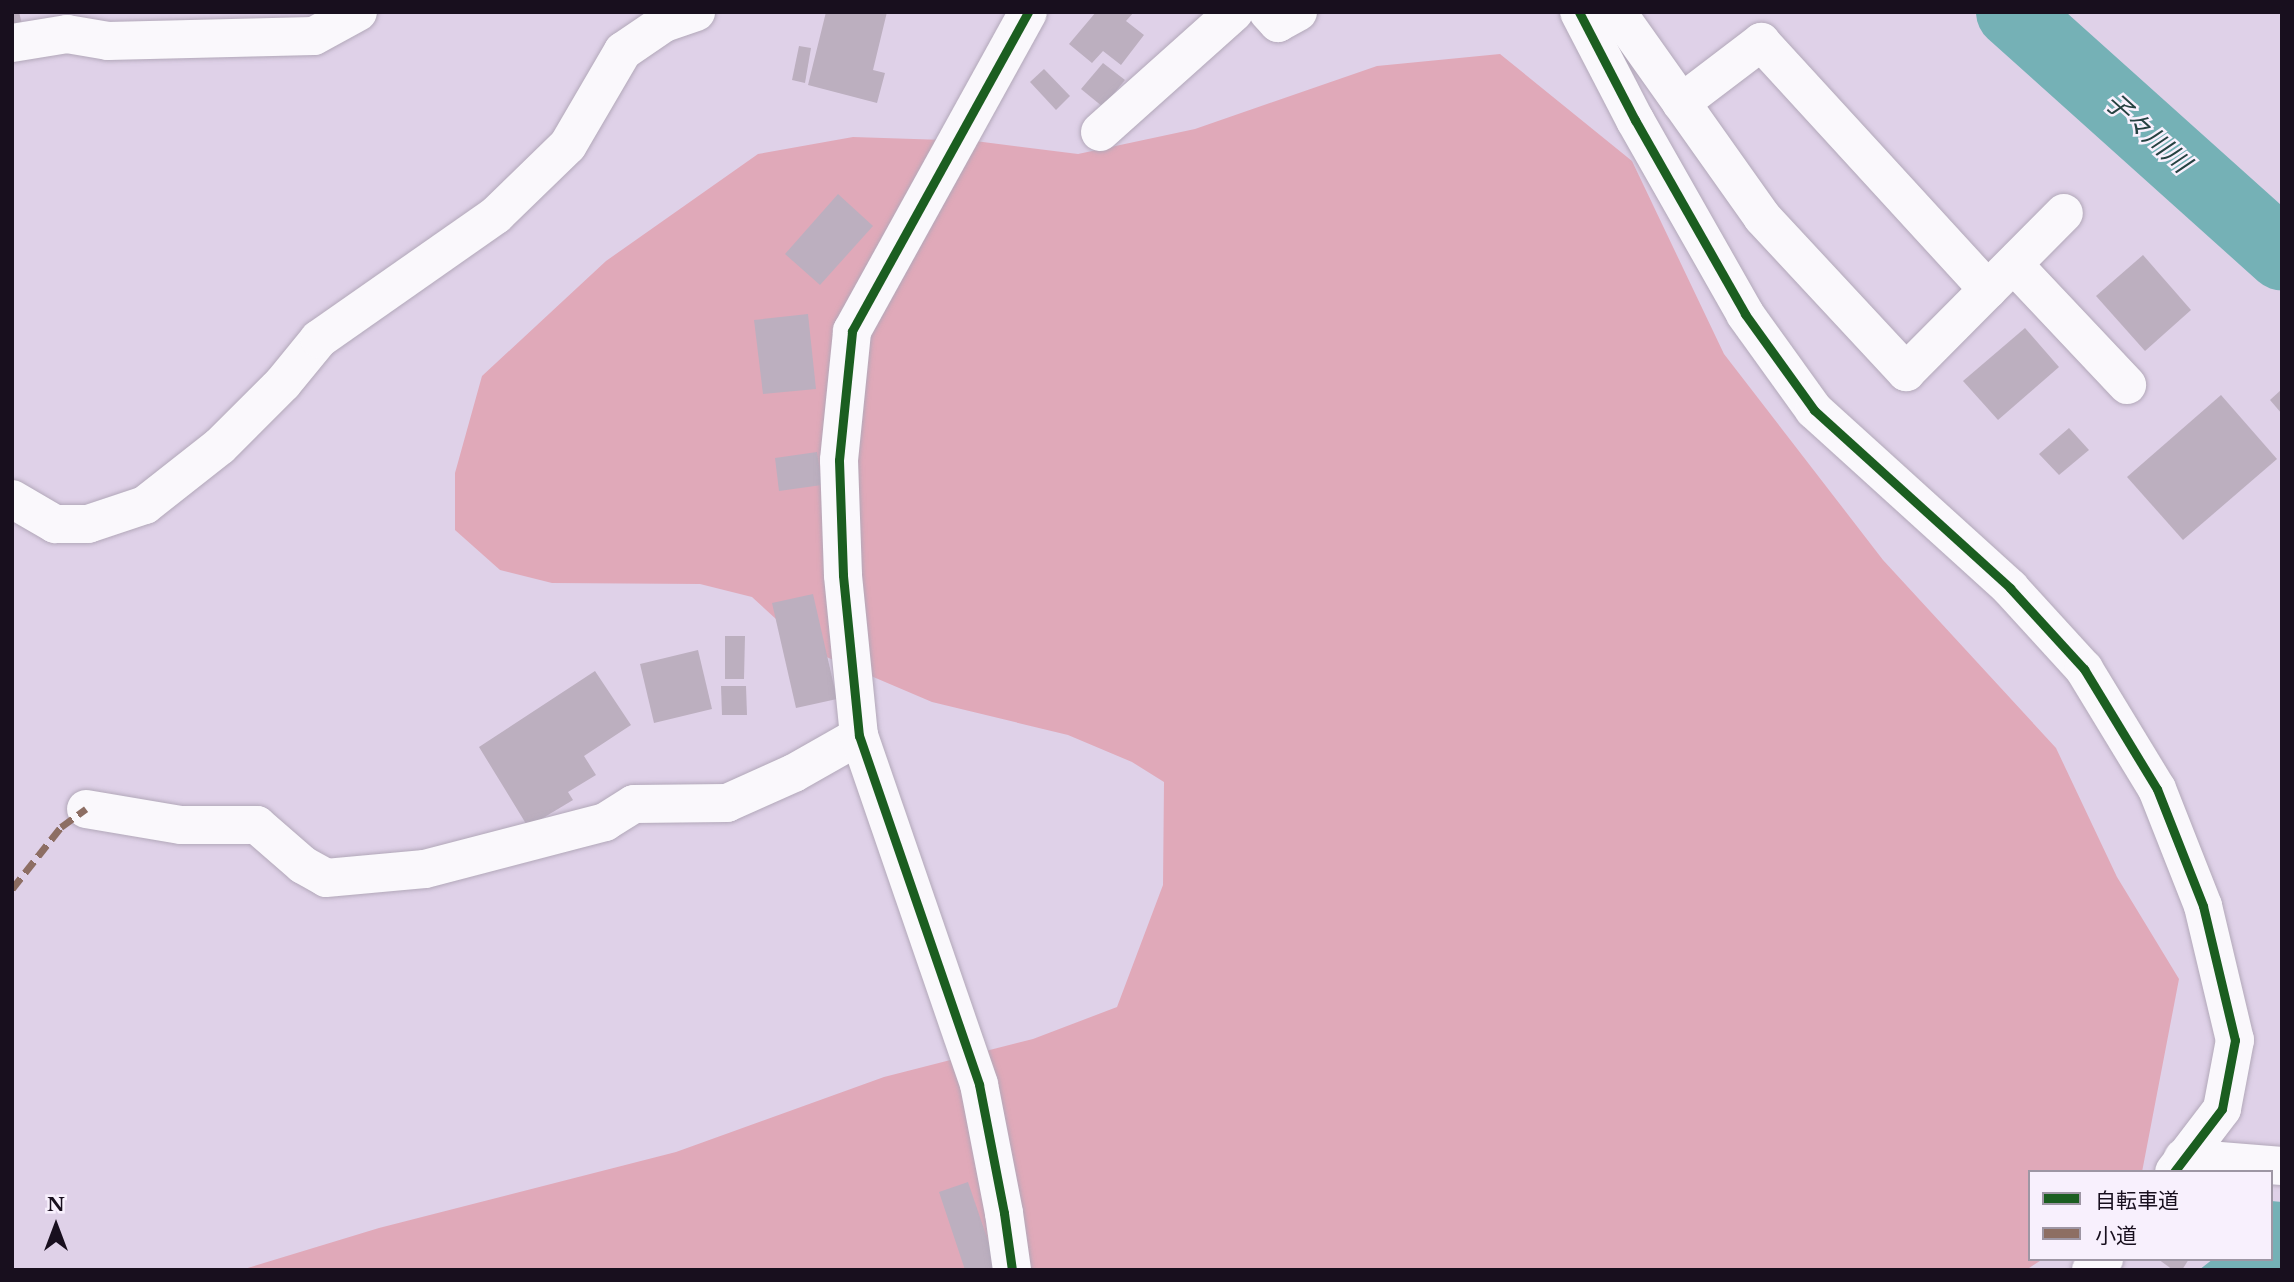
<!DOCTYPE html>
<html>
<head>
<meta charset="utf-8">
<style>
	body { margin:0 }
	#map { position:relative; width:2294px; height:1282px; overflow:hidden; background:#dfd1e8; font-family:"Libre Baskerville","Noto Sans JP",serif }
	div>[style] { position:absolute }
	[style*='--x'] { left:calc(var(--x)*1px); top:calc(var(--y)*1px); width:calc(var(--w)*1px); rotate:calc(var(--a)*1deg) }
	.green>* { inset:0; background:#e0a9b9 }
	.water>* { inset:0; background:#75b1b6 }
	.river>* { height:72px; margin:-36px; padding:0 36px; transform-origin:36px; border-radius:36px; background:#75b1b6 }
	.building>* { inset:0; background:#bcafbf }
	.roads { filter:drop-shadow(0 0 2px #b2a8b9) drop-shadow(0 0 2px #b2a8b9) }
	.minor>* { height:38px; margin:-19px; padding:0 19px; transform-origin:19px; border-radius:19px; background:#faf8fc }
	.quiet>* { height:7px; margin-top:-3.5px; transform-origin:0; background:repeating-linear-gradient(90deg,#8d6e63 0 14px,transparent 0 21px) }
	.cycleway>* { height:9px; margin:-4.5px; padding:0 4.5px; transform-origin:4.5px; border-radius:4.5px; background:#1b5e20 }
	span { translate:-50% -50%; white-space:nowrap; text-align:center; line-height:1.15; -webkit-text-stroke:5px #f8f0fd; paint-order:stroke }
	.water-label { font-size:26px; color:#254241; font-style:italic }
	.frame { position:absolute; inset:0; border:14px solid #180f1e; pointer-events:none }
	.legend { position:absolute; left:2028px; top:1170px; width:245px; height:91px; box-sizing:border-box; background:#f8f0fd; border:2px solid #9e96a4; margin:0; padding:9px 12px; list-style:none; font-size:21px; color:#180f1e }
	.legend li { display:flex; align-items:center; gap:14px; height:35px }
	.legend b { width:35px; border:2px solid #9e96a4 }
	.north { position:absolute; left:21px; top:1191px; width:70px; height:70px; -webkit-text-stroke:5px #f8f0fd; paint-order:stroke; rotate:0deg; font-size:19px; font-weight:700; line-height:28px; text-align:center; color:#180f1e }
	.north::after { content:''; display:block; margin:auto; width:24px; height:32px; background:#180f1e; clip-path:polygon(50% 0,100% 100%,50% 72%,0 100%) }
</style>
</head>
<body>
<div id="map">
	<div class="green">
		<i style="clip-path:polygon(1500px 54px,1632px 161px,1724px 354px,1883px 560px,2056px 748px,2117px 877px,2179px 979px,2142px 1172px,2030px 1172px,2030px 1259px,2043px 1259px,2026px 1270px,241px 1270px,379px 1228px,676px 1152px,884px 1077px,1033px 1039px,1117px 1007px,1163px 885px,1164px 782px,1132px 762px,1068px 735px,932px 702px,810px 650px,752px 597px,700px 584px,552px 583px,500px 570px,455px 530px,455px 473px,482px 376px,606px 261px,758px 154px,853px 137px,975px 141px,1078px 154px,1195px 129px,1377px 66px)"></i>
	</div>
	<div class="water">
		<i style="clip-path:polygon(2271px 1201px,2282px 1202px,2282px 1270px,2199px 1270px,2213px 1259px,2271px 1259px)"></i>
	</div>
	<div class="river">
		<i style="--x:2012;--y:12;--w:363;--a:41.9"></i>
	</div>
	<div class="building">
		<i style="clip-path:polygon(12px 12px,19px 12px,22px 24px,12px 27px)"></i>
		<i style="clip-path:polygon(826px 12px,887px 12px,873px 70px,885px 73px,877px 103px,808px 85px)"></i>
		<i style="clip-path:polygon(1096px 12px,1134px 12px,1126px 21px,1144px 35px,1121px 65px,1103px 51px,1092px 63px,1069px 44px)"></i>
		<i style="clip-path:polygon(799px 46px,811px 48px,805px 83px,792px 80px)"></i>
		<i style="clip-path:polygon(1103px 63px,1125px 80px,1103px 107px,1081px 89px)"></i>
		<i style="clip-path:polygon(1044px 69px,1070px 96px,1056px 110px,1030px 82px)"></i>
		<i style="clip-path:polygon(838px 194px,873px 226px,820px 285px,785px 254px)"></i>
		<i style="clip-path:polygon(2143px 255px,2191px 310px,2145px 351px,2096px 296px)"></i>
		<i style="clip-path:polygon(808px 314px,816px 389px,763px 394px,754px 320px)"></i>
		<i style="clip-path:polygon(2025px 328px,2059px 367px,1998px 420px,1963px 381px)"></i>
		<i style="clip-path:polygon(2282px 389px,2282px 414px,2270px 400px)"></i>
		<i style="clip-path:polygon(2221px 395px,2277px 459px,2183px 540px,2127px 477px)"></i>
		<i style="clip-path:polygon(2069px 428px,2089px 450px,2059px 475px,2039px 454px)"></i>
		<i style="clip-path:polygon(817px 452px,822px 485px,779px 491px,775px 458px)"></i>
		<i style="clip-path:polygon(813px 594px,837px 699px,796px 708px,772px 603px)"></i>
		<i style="clip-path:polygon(725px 636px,745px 636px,744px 679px,725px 679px)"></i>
		<i style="clip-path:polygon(698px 650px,712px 709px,654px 723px,640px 664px)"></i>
		<i style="clip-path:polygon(595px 671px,631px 725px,584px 756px,596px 775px,568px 792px,573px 800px,528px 827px,479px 747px)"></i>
		<i style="clip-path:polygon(721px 686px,746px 686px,747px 715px,722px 715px)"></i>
		<i style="clip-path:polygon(968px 1182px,998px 1270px,965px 1270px,939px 1192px)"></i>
		<i style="clip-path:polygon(2158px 1259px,2189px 1259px,2182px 1270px,2173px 1270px)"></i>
	</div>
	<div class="roads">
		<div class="minor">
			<i style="--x:1268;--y:12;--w:15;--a:48"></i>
			<i style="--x:1278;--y:23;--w:23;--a:-29"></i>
			<i style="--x:1579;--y:12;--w:122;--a:62.6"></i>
			<i style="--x:1635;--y:120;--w:223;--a:60.4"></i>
			<i style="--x:1745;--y:314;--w:118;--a:54.3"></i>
			<i style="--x:1814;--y:410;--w:265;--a:42.2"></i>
			<i style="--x:2010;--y:588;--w:110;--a:47.6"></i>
			<i style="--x:2084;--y:669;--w:140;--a:58.7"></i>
			<i style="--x:2157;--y:789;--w:126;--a:68.5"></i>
			<i style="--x:2203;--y:906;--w:138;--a:76.6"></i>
			<i style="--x:2235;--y:1040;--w:70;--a:100.7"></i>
			<i style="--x:2222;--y:1109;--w:79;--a:127.3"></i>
			<i style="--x:1617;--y:12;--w:251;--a:54.7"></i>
			<i style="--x:1762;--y:217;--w:212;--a:47.1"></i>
			<i style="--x:1906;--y:372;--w:224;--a:-45.2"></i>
			<i style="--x:12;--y:43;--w:56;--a:-9.3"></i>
			<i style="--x:67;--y:34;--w:42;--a:9.7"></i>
			<i style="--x:108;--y:41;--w:206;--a:-1.4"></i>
			<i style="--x:314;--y:36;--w:50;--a:-28.6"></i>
			<i style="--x:1681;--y:103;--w:101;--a:-37.3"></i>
			<i style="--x:1761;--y:42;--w:336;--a:47.5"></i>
			<i style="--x:1100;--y:132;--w:180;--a:-41.8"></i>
			<i style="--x:2014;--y:265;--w:165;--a:46.7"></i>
			<i style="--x:12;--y:499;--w:50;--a:30.2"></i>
			<i style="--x:55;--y:524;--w:33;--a:0"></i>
			<i style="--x:88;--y:524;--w:60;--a:-18.4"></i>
			<i style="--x:145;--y:505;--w:95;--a:-38.2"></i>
			<i style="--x:220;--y:446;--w:89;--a:-45"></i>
			<i style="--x:283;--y:383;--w:57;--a:-50.7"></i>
			<i style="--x:319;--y:339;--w:216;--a:-35"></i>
			<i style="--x:496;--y:215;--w:100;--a:-44.2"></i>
			<i style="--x:568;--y:145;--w:109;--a:-59.7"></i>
			<i style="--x:623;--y:51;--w:50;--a:-34.3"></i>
			<i style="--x:664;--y:23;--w:34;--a:-19"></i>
			<i style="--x:86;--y:809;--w:96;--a:9.6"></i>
			<i style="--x:181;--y:825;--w:76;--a:0"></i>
			<i style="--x:257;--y:825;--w:61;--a:41"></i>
			<i style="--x:303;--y:865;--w:26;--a:29"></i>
			<i style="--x:326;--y:878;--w:99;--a:-5.2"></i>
			<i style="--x:425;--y:869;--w:186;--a:-14.6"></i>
			<i style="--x:605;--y:822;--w:34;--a:-32"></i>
			<i style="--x:634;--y:804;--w:93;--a:-0.6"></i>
			<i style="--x:727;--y:803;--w:73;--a:-24.1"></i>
			<i style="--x:794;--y:773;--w:75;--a:-29.6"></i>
			<i style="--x:2183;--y:1158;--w:99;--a:4.6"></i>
			<i style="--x:1012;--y:1270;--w:58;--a:-98"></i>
			<i style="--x:1004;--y:1213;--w:131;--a:-101"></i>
			<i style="--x:979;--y:1084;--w:368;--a:-109"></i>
			<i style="--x:859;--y:736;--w:162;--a:-95.7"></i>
			<i style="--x:843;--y:575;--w:115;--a:-92"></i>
			<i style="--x:839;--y:460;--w:130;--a:-84.2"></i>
			<i style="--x:852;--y:331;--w:364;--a:-61.1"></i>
			<i style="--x:2091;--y:1270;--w:17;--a:-40"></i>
		</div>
	</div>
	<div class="quiet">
		<i style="--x:12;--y:889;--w:79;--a:-51.7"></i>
		<i style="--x:61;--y:827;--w:31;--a:-36"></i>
	</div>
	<div class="cycleway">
		<i style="--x:1579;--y:12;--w:122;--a:62.6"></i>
		<i style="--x:1635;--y:120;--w:223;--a:60.4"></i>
		<i style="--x:1745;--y:314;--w:118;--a:54.3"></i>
		<i style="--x:1814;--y:410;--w:265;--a:42.2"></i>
		<i style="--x:2010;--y:588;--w:110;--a:47.6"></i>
		<i style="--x:2084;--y:669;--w:140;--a:58.7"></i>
		<i style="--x:2157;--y:789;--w:126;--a:68.5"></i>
		<i style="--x:2203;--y:906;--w:138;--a:76.6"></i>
		<i style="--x:2235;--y:1040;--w:70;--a:100.7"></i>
		<i style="--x:2222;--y:1109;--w:79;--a:127.3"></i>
		<i style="--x:1012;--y:1270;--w:58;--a:-98"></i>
		<i style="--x:1004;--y:1213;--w:131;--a:-101"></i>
		<i style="--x:979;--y:1084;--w:368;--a:-109"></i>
		<i style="--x:859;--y:736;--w:162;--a:-95.7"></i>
		<i style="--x:843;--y:575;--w:115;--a:-92"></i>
		<i style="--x:839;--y:460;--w:130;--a:-84.2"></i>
		<i style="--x:852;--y:331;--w:364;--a:-61.1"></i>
	</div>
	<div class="water-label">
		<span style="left:2147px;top:133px;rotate:42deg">子々川川</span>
	</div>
	<div class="frame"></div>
	<ul class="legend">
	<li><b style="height:9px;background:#1b5e20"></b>自転車道</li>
	<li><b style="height:9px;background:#8d6e63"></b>小道</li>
	</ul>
	<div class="north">N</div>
</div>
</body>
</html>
